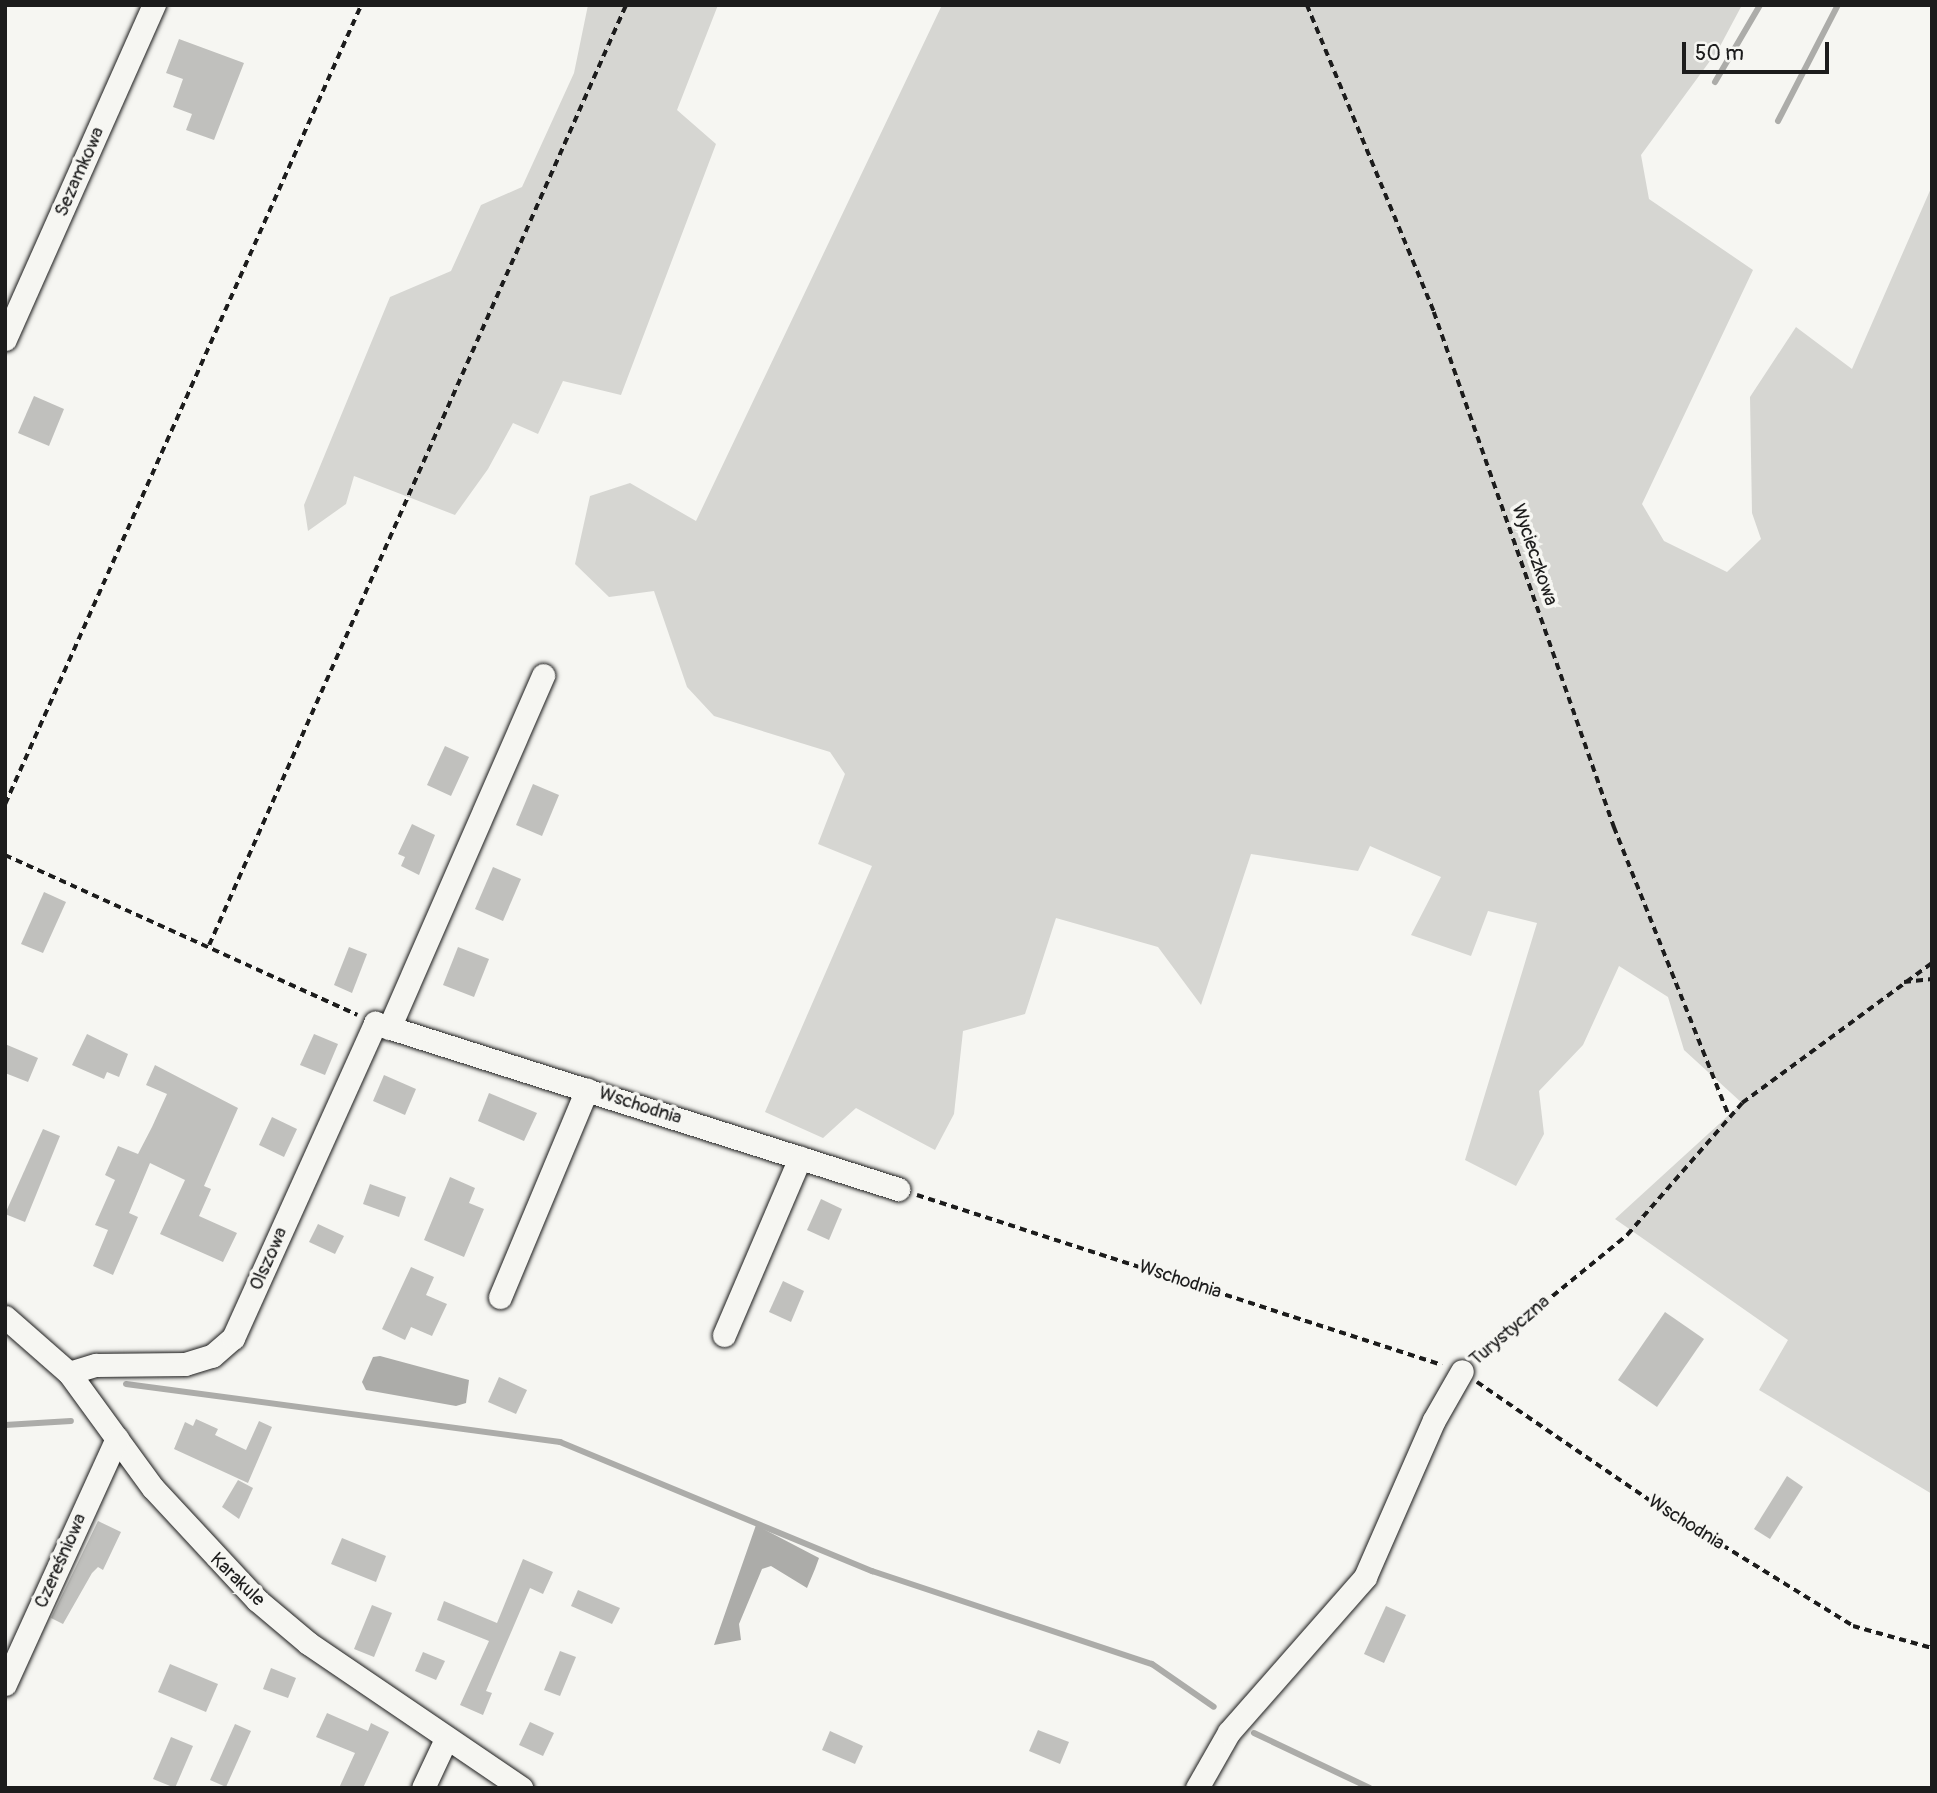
<!DOCTYPE html>
<html>
<head>
<meta charset="utf-8">
<style>
	body { margin:0 }
	#map { position:relative; width:1937px; height:1793px; overflow:hidden; background:#f6f6f2; font-family:Pangolin,sans-serif }
	div>[style] { position:absolute }
	[style*='--x'] { left:calc(var(--x)*1px); top:calc(var(--y)*1px); width:calc(var(--w)*1px); rotate:calc(var(--a)*1deg) }
	.green>* { inset:0; background:#d6d6d2 }
	.water>* { inset:0; background:#acaca9 }
	.stream>* { height:6px; margin:-3px; padding:0 3px; transform-origin:3px; border-radius:3px; background:#acaca9 }
	.building>* { inset:0; background:#c0c0bd }
	.path>* { height:3.5px; margin-top:-1.75px; transform-origin:0; background:repeating-linear-gradient(90deg,#1c1c1c 0 7px,transparent 0 12px) }
	.roads { filter:drop-shadow(0 0 2px #1c1c1c) drop-shadow(0 0 2px #1c1c1c) }
	.minor>* { height:23px; margin:-11.5px; padding:0 11.5px; transform-origin:11.5px; border-radius:11.5px; background:#f6f6f2 }
	span { translate:-50% -50%; white-space:nowrap; text-align:center; line-height:1.15; -webkit-text-stroke:7px #f6f6f2; paint-order:stroke }
	.street-label { font-size:19px; color:#1c1c1c }
	.frame { position:absolute; inset:0; border:7px solid #1c1c1c; pointer-events:none }
	.scale { position:absolute; left:1682px; top:42px; width:147px; height:32px; box-sizing:border-box; border:4px solid #1c1c1c; border-top:0; padding-left:9px; font-size:21px; line-height:24px; white-space:nowrap; color:#1c1c1c; -webkit-text-stroke:5px #f6f6f2; paint-order:stroke }
</style>
</head>
<body>
<div id="map">
	<div class="green">
		<i style="clip-path:polygon(588px 5px,718px 5px,677px 110px,716px 144px,621px 395px,563px 381px,538px 434px,513px 423px,488px 469px,455px 515px,354px 476px,346px 504px,308px 531px,304px 505px,390px 297px,451px 271px,481px 205px,522px 187px,574px 73px)"></i>
		<i style="clip-path:polygon(942px 5px,1742px 5px,1718px 50px,1641px 155px,1649px 199px,1753px 270px,1642px 504px,1664px 541px,1727px 572px,1761px 539px,1752px 513px,1750px 397px,1796px 327px,1852px 369px,1932px 186px,1932px 1494px,1759px 1390px,1788px 1340px,1615px 1219px,1742px 1103px,1684px 1050px,1668px 997px,1619px 966px,1583px 1045px,1539px 1091px,1544px 1134px,1516px 1186px,1465px 1160px,1537px 923px,1488px 911px,1471px 956px,1411px 935px,1441px 877px,1370px 846px,1358px 871px,1251px 854px,1201px 1005px,1158px 947px,1056px 918px,1025px 1014px,963px 1031px,954px 1114px,935px 1150px,856px 1108px,823px 1138px,765px 1112px,872px 866px,818px 844px,845px 774px,830px 752px,714px 716px,687px 687px,654px 591px,609px 597px,575px 564px,590px 496px,630px 483px,696px 521px)"></i>
	</div>
	<div class="water">
		<i style="clip-path:polygon(380px 1356px,469px 1380px,466px 1403px,456px 1406px,366px 1390px,362px 1382px,373px 1357px)"></i>
		<i style="clip-path:polygon(756px 1525px,819px 1558px,815px 1569px,807px 1588px,771px 1566px,762px 1569px,739px 1624px,741px 1640px,714px 1645px)"></i>
	</div>
	<div class="stream">
		<i style="--x:1715;--y:82;--w:89;--a:-59.7"></i>
		<i style="--x:1778;--y:121;--w:131;--a:-62.7"></i>
		<i style="--x:126;--y:1384;--w:438;--a:7.6"></i>
		<i style="--x:560;--y:1442;--w:338;--a:22.5"></i>
		<i style="--x:872;--y:1571;--w:295;--a:18.4"></i>
		<i style="--x:1152;--y:1664;--w:75;--a:34.7"></i>
		<i style="--x:5;--y:1425;--w:66;--a:-3.5"></i>
		<i style="--x:1254;--y:1733;--w:128;--a:25.4"></i>
	</div>
	<div class="building">
		<i style="clip-path:polygon(179px 39px,244px 63px,214px 140px,186px 130px,192px 114px,173px 107px,183px 79px,166px 73px)"></i>
		<i style="clip-path:polygon(34px 396px,64px 409px,49px 446px,18px 433px)"></i>
		<i style="clip-path:polygon(445px 746px,469px 757px,451px 796px,427px 785px)"></i>
		<i style="clip-path:polygon(533px 784px,559px 795px,542px 836px,516px 825px)"></i>
		<i style="clip-path:polygon(412px 824px,435px 835px,419px 875px,401px 866px,405px 857px,398px 854px)"></i>
		<i style="clip-path:polygon(493px 867px,521px 879px,503px 921px,475px 909px)"></i>
		<i style="clip-path:polygon(44px 892px,66px 902px,43px 953px,21px 944px)"></i>
		<i style="clip-path:polygon(349px 947px,367px 954px,352px 993px,334px 985px)"></i>
		<i style="clip-path:polygon(458px 947px,489px 959px,474px 997px,443px 985px)"></i>
		<i style="clip-path:polygon(87px 1034px,128px 1054px,119px 1077px,107px 1072px,104px 1079px,72px 1065px)"></i>
		<i style="clip-path:polygon(314px 1034px,338px 1044px,325px 1075px,300px 1065px)"></i>
		<i style="clip-path:polygon(5px 1044px,38px 1058px,28px 1082px,5px 1073px)"></i>
		<i style="clip-path:polygon(155px 1065px,238px 1108px,204px 1186px,211px 1189px,199px 1216px,237px 1233px,223px 1262px,160px 1234px,185px 1180px,150px 1163px,129px 1213px,138px 1217px,113px 1275px,93px 1266px,108px 1230px,95px 1225px,115px 1180px,105px 1175px,118px 1146px,138px 1154px,152px 1127px,167px 1094px,146px 1085px)"></i>
		<i style="clip-path:polygon(384px 1075px,416px 1089px,405px 1115px,373px 1101px)"></i>
		<i style="clip-path:polygon(489px 1093px,537px 1113px,524px 1141px,478px 1121px)"></i>
		<i style="clip-path:polygon(272px 1117px,297px 1129px,284px 1157px,259px 1145px)"></i>
		<i style="clip-path:polygon(43px 1129px,60px 1136px,25px 1222px,5px 1214px)"></i>
		<i style="clip-path:polygon(450px 1177px,475px 1188px,469px 1203px,484px 1209px,464px 1257px,424px 1240px)"></i>
		<i style="clip-path:polygon(370px 1184px,406px 1197px,399px 1217px,363px 1204px)"></i>
		<i style="clip-path:polygon(821px 1199px,842px 1209px,829px 1240px,807px 1230px)"></i>
		<i style="clip-path:polygon(318px 1224px,344px 1236px,335px 1254px,309px 1242px)"></i>
		<i style="clip-path:polygon(411px 1267px,434px 1277px,426px 1295px,447px 1304px,432px 1336px,411px 1327px,405px 1340px,382px 1329px)"></i>
		<i style="clip-path:polygon(783px 1281px,804px 1291px,791px 1322px,769px 1312px)"></i>
		<i style="clip-path:polygon(1665px 1312px,1704px 1339px,1657px 1407px,1618px 1380px)"></i>
		<i style="clip-path:polygon(499px 1377px,527px 1390px,516px 1414px,488px 1402px)"></i>
		<i style="clip-path:polygon(196px 1419px,218px 1429px,215px 1435px,246px 1450px,259px 1421px,272px 1427px,248px 1483px,174px 1449px,185px 1422px,193px 1426px)"></i>
		<i style="clip-path:polygon(1787px 1476px,1803px 1487px,1770px 1539px,1754px 1529px)"></i>
		<i style="clip-path:polygon(238px 1480px,253px 1488px,239px 1519px,222px 1507px)"></i>
		<i style="clip-path:polygon(98px 1521px,121px 1532px,103px 1570px,98px 1567px,92px 1573px,63px 1624px,51px 1618px)"></i>
		<i style="clip-path:polygon(342px 1538px,386px 1556px,376px 1582px,331px 1564px)"></i>
		<i style="clip-path:polygon(523px 1559px,553px 1572px,543px 1594px,530px 1588px,486px 1691px,492px 1693px,483px 1715px,460px 1705px,489px 1641px,437px 1620px,444px 1601px,497px 1623px)"></i>
		<i style="clip-path:polygon(578px 1590px,620px 1608px,612px 1624px,571px 1606px)"></i>
		<i style="clip-path:polygon(372px 1605px,392px 1613px,374px 1657px,354px 1649px)"></i>
		<i style="clip-path:polygon(1386px 1606px,1406px 1615px,1384px 1663px,1364px 1654px)"></i>
		<i style="clip-path:polygon(560px 1651px,576px 1657px,560px 1696px,544px 1690px)"></i>
		<i style="clip-path:polygon(423px 1652px,445px 1661px,436px 1680px,415px 1671px)"></i>
		<i style="clip-path:polygon(170px 1664px,218px 1684px,206px 1712px,158px 1692px)"></i>
		<i style="clip-path:polygon(271px 1668px,296px 1678px,288px 1698px,263px 1689px)"></i>
		<i style="clip-path:polygon(327px 1713px,368px 1731px,371px 1723px,389px 1732px,363px 1788px,339px 1788px,355px 1753px,316px 1737px)"></i>
		<i style="clip-path:polygon(530px 1722px,554px 1733px,543px 1756px,519px 1745px)"></i>
		<i style="clip-path:polygon(235px 1724px,251px 1731px,226px 1787px,210px 1780px)"></i>
		<i style="clip-path:polygon(1038px 1730px,1069px 1742px,1060px 1764px,1029px 1751px)"></i>
		<i style="clip-path:polygon(830px 1731px,863px 1746px,855px 1764px,822px 1750px)"></i>
		<i style="clip-path:polygon(171px 1737px,193px 1746px,175px 1788px,153px 1779px)"></i>
	</div>
	<div class="path">
		<i style="--x:1307;--y:5;--w:332;--a:67.5"></i>
		<i style="--x:1434;--y:312;--w:546;--a:70.73"></i>
		<i style="--x:1614;--y:827;--w:311;--a:68.3"></i>
		<i style="--x:5;--y:804;--w:875;--a:-65.98"></i>
		<i style="--x:5;--y:855;--w:387;--a:24.4"></i>
		<i style="--x:209;--y:945;--w:1028;--a:-66.08"></i>
		<i style="--x:1904;--y:982;--w:28;--a:-6"></i>
		<i style="--x:917;--y:1195;--w:552;--a:17.94"></i>
		<i style="--x:1478;--y:1357;--w:193;--a:-39.3"></i>
		<i style="--x:1627;--y:1235;--w:175;--a:-48.9"></i>
		<i style="--x:1742;--y:1103;--w:236;--a:-36.4"></i>
		<i style="--x:1477;--y:1382;--w:211;--a:34.4"></i>
		<i style="--x:1651;--y:1501;--w:238;--a:31.7"></i>
		<i style="--x:1853;--y:1626;--w:82;--a:15.6"></i>
	</div>
	<div class="roads">
		<div class="minor">
			<i style="--x:5;--y:339;--w:366;--a:-66"></i>
			<i style="--x:389;--y:1028;--w:385;--a:-66.4"></i>
			<i style="--x:500;--y:1297;--w:225;--a:-67.3"></i>
			<i style="--x:5;--y:1317;--w:85;--a:41.2"></i>
			<i style="--x:69;--y:1373;--w:142;--a:53.9"></i>
			<i style="--x:153;--y:1488;--w:153;--a:47.1"></i>
			<i style="--x:257;--y:1600;--w:67;--a:40.1"></i>
			<i style="--x:308;--y:1643;--w:258;--a:34.2"></i>
			<i style="--x:724;--y:1335;--w:193;--a:-66.8"></i>
			<i style="--x:69;--y:1373;--w:28;--a:-17"></i>
			<i style="--x:96;--y:1365;--w:89;--a:-0.6"></i>
			<i style="--x:185;--y:1364;--w:28;--a:-17"></i>
			<i style="--x:212;--y:1356;--w:28;--a:-41"></i>
			<i style="--x:233;--y:1338;--w:346;--a:-65.7"></i>
			<i style="--x:375;--y:1023;--w:549;--a:17.61"></i>
			<i style="--x:5;--y:1684;--w:270;--a:-65.5"></i>
			<i style="--x:423;--y:1788;--w:54;--a:-64.9"></i>
			<i style="--x:1197;--y:1788;--w:64;--a:-60.3"></i>
			<i style="--x:1229;--y:1732;--w:206;--a:-48.7"></i>
			<i style="--x:1365;--y:1577;--w:171;--a:-66.3"></i>
			<i style="--x:1434;--y:1420;--w:56;--a:-60.3"></i>
		</div>
	</div>
	<div class="street-label">
		<span style="left:80px;top:172px;rotate:-66deg">Sezamkowa</span>
		<span style="left:1534px;top:555px;rotate:71deg">Wycieczkowa</span>
		<span style="left:640px;top:1106px;rotate:18deg">Wschodnia</span>
		<span style="left:269px;top:1259px;rotate:-66deg">Olszowa</span>
		<span style="left:1180px;top:1280px;rotate:18deg">Wschodnia</span>
		<span style="left:1510px;top:1331px;rotate:-40deg">Turystyczna</span>
		<span style="left:1686px;top:1523px;rotate:32deg">Wschodnia</span>
		<span style="left:61px;top:1561px;rotate:-66deg">Czereśniowa</span>
		<span style="left:237px;top:1580px;rotate:44deg">Karakule</span>
	</div>
	<div class="frame"></div>
	<div class="scale">50 m</div>
</div>
</body>
</html>
